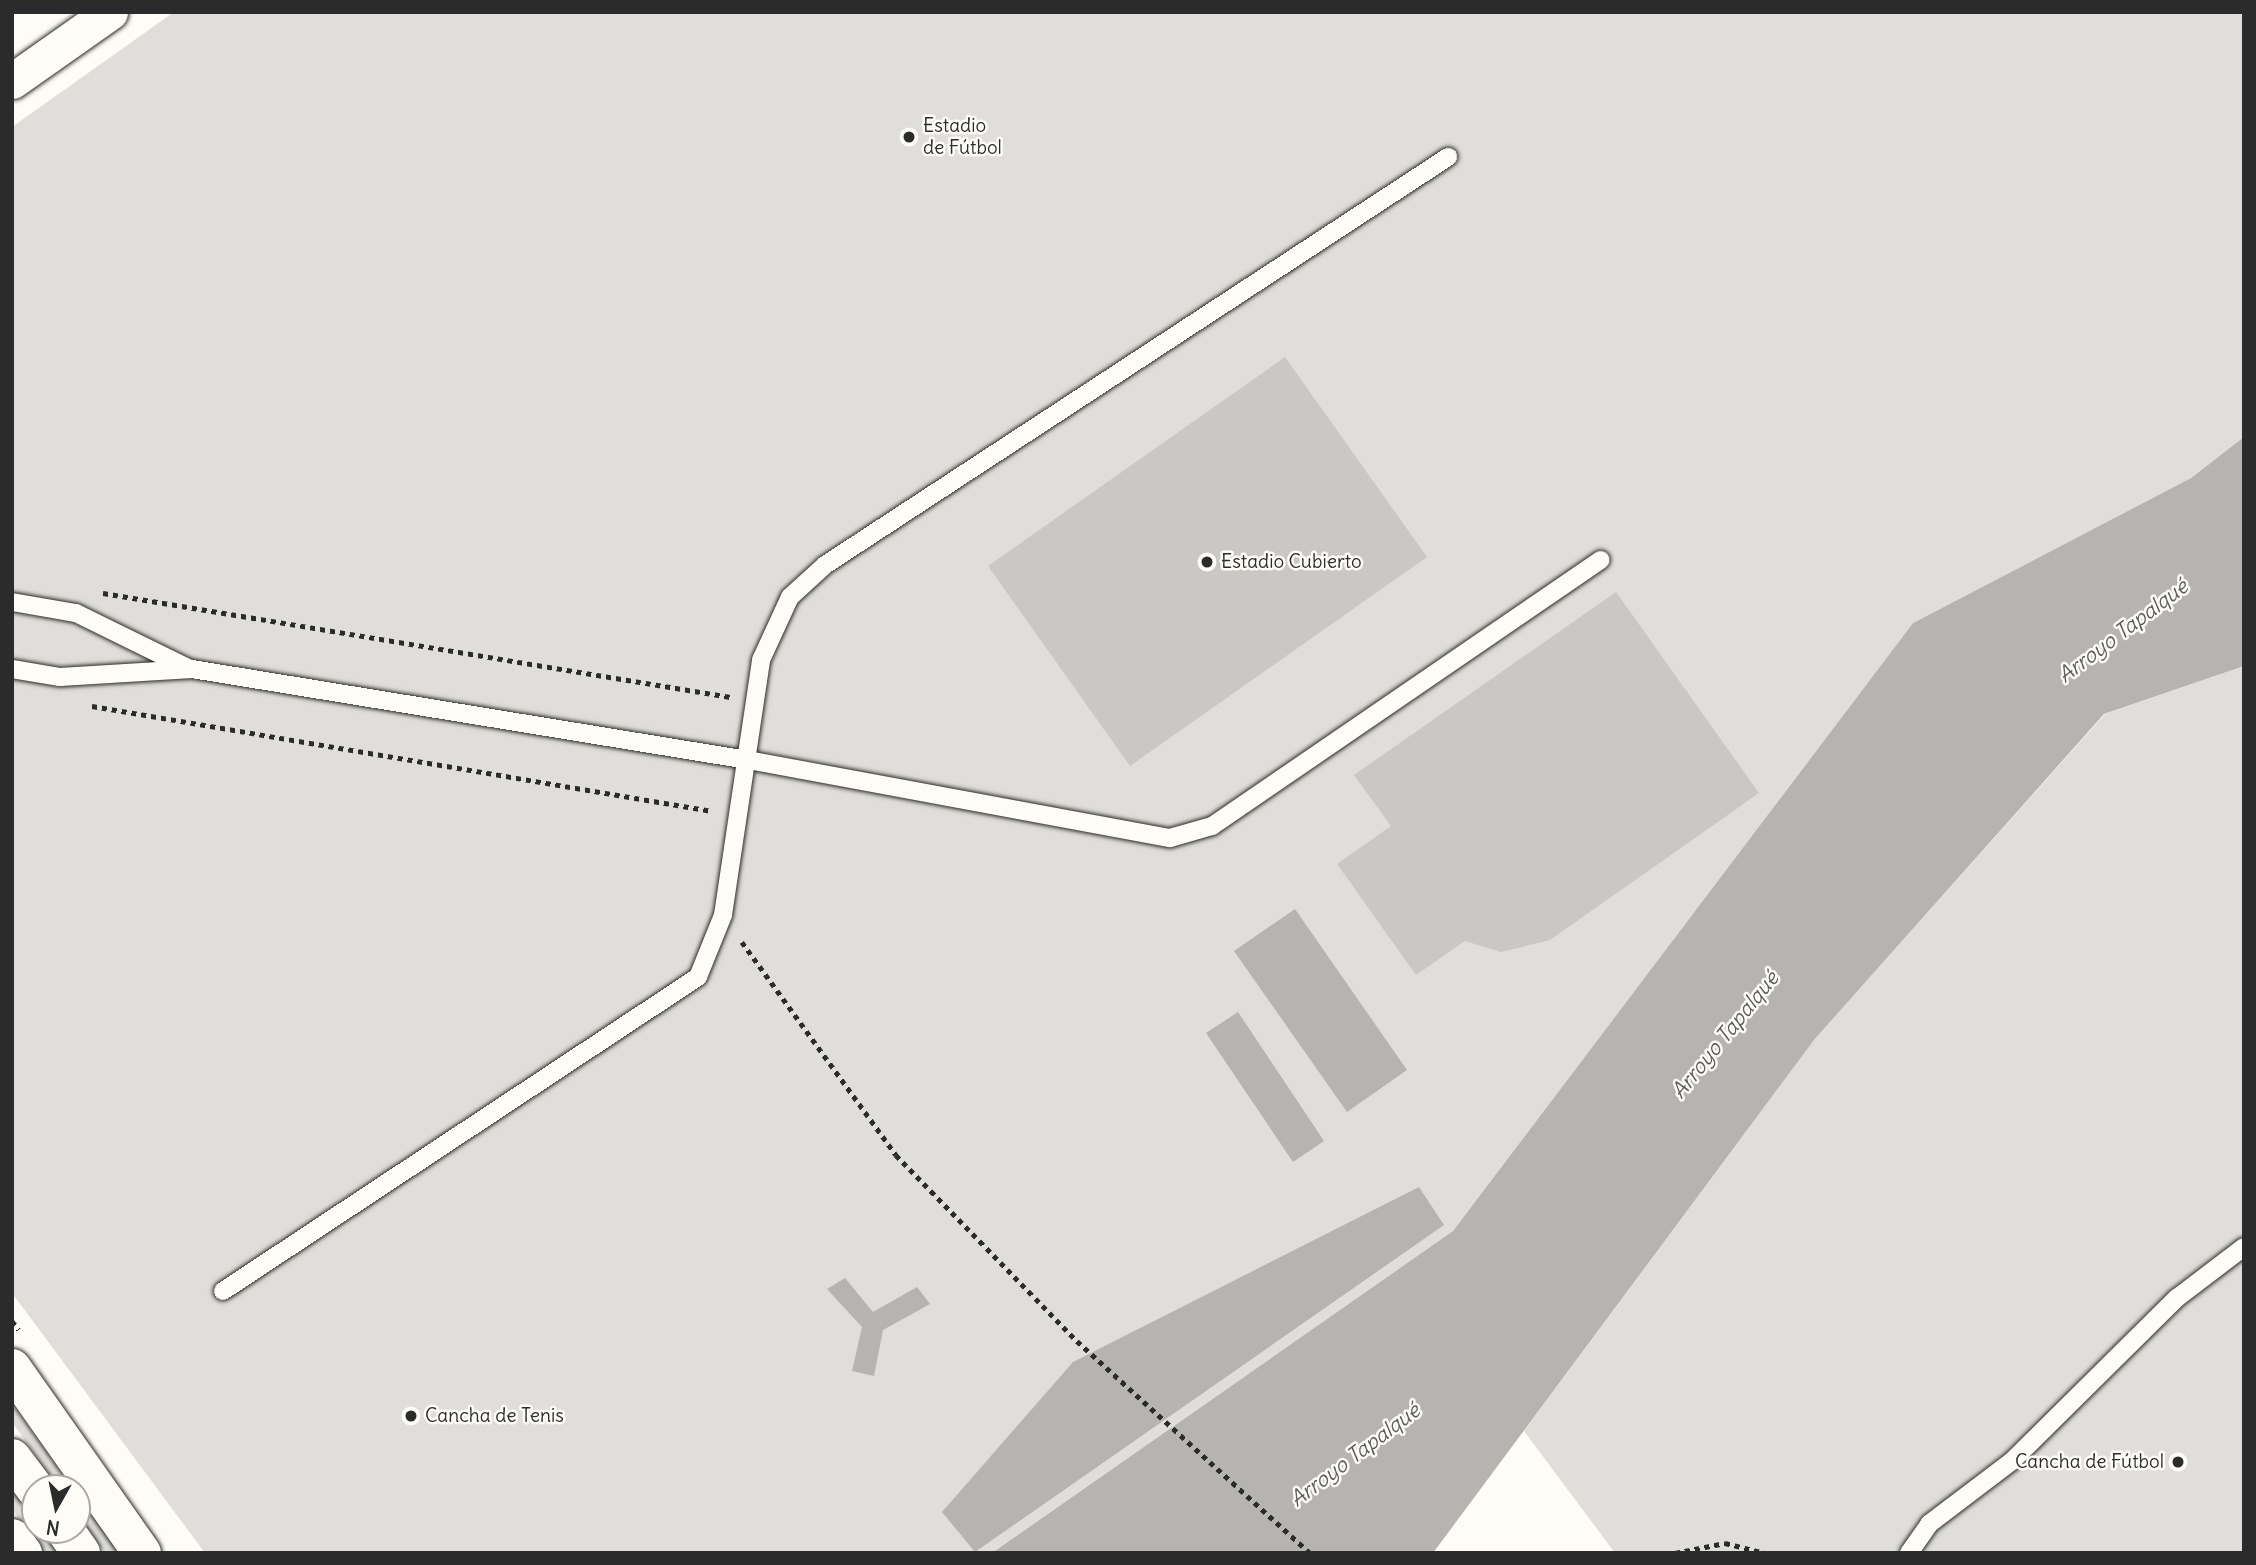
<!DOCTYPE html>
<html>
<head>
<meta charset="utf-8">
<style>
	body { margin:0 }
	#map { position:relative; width:2256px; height:1565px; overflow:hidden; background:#fdfcf7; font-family:Delius,sans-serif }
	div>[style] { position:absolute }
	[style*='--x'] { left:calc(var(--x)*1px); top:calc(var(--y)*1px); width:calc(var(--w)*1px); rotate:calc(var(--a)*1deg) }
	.green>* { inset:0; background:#dfdeda }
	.water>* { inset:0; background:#b5b4b1 }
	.building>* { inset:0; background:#c9c8c4 }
	.path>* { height:4.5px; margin-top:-2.25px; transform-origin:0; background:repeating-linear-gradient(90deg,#2b2b2b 0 5px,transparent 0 10px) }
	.roads { filter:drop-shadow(0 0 2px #2b2b2b) drop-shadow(0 0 2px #2b2b2b) }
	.service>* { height:18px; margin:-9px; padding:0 9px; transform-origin:9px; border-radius:9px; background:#fdfcf7 }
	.minor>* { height:35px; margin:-17.5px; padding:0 17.5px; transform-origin:17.5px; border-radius:17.5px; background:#fdfcf7 }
	.tertiary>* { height:38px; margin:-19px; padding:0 19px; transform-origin:19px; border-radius:19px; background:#fdfcf7 }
	.secondary>* { height:38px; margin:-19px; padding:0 19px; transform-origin:19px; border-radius:19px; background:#fdfcf7 }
	.dots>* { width:19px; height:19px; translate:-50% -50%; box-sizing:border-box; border:4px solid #fdfcf7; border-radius:50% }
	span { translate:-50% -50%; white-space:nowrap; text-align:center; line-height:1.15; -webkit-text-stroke:5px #fdfcf7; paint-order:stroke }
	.poi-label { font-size:19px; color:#2b2b2b }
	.left { translate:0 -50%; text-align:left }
	.right { translate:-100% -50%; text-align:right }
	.water-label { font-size:21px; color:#5b5b5a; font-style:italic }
	.frame { position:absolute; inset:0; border:14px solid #2b2b2b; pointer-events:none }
	.north { position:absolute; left:21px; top:1474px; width:70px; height:70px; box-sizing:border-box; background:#fdfcf7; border:2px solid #a9a8a5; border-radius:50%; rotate:189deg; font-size:19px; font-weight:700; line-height:28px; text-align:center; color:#2b2b2b }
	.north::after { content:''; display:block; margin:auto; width:24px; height:32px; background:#2b2b2b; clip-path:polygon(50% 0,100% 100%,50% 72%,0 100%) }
</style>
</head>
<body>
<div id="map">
	<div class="green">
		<i style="clip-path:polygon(174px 12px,2244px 12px,2244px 437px,2191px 478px,1913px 623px,1453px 1231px,992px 1553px,205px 1553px,12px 1293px,12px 127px)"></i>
		<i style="clip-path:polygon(2244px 666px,2244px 1553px,1615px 1553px,1524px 1431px,1814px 1040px,2105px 714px)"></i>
		<i style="clip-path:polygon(12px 1404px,73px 1488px,59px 1488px,12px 1422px)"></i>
		<i style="clip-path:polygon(12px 1489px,35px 1521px,35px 1530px,41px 1530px,58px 1553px,44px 1553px,12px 1509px)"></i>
		<i style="clip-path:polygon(77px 1494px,119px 1553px,105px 1553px,77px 1513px)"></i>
	</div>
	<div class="water">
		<i style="clip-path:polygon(2244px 437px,2244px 666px,2104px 714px,1814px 1040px,1433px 1553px,992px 1553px,1453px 1231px,1913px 623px,2191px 478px)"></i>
		<i style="clip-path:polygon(1295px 909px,1407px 1070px,1347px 1112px,1234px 951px)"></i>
		<i style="clip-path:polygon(1238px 1012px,1324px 1141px,1293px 1162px,1206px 1033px)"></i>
		<i style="clip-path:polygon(1419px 1187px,1444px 1225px,975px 1552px,942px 1512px,1073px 1362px)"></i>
		<i style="clip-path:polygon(845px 1278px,873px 1312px,917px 1287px,930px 1304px,883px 1330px,874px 1376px,852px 1371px,862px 1327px,827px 1289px)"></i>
	</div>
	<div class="building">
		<i style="clip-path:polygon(1285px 357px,1427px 557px,1130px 766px,988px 566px)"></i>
		<i style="clip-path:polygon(1616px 592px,1759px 793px,1550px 940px,1501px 952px,1465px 941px,1416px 975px,1337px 864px,1391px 826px,1354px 775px)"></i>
	</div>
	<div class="path">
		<i style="--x:103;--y:593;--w:636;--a:9.42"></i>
		<i style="--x:92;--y:706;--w:629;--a:9.61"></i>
		<i style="--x:742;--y:942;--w:263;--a:54.1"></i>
		<i style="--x:896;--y:1155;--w:260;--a:45.8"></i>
		<i style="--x:1077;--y:1341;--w:315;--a:42.3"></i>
		<i style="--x:12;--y:1321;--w:11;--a:52"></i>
		<i style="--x:1675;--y:1553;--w:51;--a:-11.3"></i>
		<i style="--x:1725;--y:1543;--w:41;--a:14"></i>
	</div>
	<div class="roads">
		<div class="service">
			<i style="--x:12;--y:602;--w:65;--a:9.8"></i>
			<i style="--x:76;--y:613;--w:125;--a:26.2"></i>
			<i style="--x:12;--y:669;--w:49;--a:9.5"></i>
			<i style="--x:60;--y:677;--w:132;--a:-3.5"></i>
			<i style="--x:192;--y:669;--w:563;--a:9.3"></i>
			<i style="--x:748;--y:760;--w:429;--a:10.5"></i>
			<i style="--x:1170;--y:838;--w:44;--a:-15.9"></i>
			<i style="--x:1212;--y:826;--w:471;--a:-34.4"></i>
			<i style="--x:223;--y:1291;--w:569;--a:-33.47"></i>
			<i style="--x:698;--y:977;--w:67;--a:-68"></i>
			<i style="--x:723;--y:915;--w:258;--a:-81.5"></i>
			<i style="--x:761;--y:660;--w:69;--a:-65.3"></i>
			<i style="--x:790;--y:597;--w:47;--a:-42.4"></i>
			<i style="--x:825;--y:565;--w:745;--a:-33.22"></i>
			<i style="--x:1909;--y:1553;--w:35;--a:-55"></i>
			<i style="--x:1929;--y:1524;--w:104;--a:-37.2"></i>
			<i style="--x:2012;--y:1461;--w:232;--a:-44.7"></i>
			<i style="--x:2177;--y:1298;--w:84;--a:-37.3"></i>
		</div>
		<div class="minor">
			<i style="--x:12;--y:81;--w:120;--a:-35.1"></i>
		</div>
		<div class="tertiary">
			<i style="--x:12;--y:1538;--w:19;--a:54"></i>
		</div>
		<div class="secondary">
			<i style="--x:12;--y:1368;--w:226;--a:54.9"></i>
			<i style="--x:12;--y:1458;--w:39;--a:53"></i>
			<i style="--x:65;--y:1530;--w:28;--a:55"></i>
		</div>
	</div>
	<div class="dots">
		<i style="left:909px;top:137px;background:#2b2b2b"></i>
		<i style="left:1207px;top:562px;background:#2b2b2b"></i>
		<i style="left:411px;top:1416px;background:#2b2b2b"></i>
		<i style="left:2178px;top:1462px;background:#2b2b2b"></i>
	</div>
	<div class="poi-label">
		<span class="left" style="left:923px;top:137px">Estadio<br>de Fútbol</span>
		<span class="left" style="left:1221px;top:562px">Estadio Cubierto</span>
		<span class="left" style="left:425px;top:1416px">Cancha de Tenis</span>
		<span class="right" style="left:2164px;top:1462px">Cancha de Fútbol</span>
	</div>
	<div class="water-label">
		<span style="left:2123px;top:631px;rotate:-37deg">Arroyo Tapalqué</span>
		<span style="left:1725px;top:1035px;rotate:-51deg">Arroyo Tapalqué</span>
		<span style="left:1355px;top:1455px;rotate:-37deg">Arroyo Tapalqué</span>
	</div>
	<div class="frame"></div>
	<div class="north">N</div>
</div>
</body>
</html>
